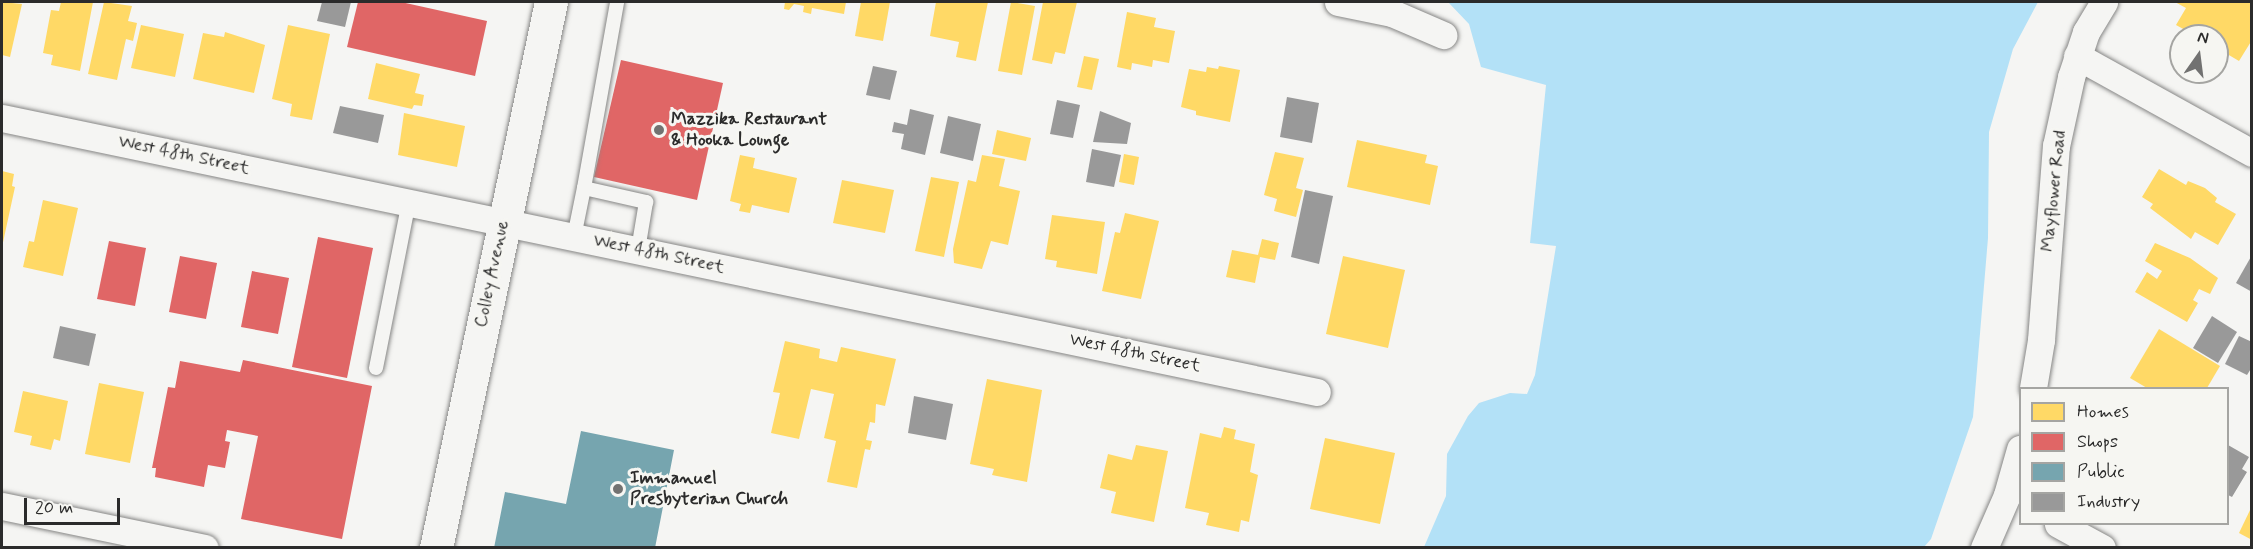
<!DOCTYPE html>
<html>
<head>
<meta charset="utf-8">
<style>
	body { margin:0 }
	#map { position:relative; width:2253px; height:549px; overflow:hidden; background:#f5f5f3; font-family:Mynerve,sans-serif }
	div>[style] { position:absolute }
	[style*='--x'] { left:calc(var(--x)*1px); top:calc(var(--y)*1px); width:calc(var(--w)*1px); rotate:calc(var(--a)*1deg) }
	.water>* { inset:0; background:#b3e1f7 }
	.homes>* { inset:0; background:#ffd966 }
	.shops>* { inset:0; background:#e06666 }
	.public>* { inset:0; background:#76a5af }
	.industry>* { inset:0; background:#999 }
	.roads { filter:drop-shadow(0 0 2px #868685) drop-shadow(0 0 2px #868685) }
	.lane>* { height:14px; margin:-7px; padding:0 7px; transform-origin:7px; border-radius:7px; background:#f5f5f3 }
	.street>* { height:27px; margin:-13.5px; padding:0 13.5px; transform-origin:13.5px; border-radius:13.5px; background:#f5f5f3 }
	.secondary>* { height:33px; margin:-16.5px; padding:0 16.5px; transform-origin:16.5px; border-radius:16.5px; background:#f5f5f3 }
	.dots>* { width:16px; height:16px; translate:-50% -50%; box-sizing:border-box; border:3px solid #f6f6f2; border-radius:50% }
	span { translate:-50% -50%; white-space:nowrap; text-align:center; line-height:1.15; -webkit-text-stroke:6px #f6f6f2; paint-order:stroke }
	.poi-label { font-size:18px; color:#2b2b2b; font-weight:700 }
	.left { translate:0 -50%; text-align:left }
	.street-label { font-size:18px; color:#2b2b2b }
	.frame { position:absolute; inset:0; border:3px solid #2b2b2b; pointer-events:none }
	.legend { position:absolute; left:2019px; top:387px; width:210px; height:138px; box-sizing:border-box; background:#f6f6f2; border:2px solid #a5a5a2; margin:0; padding:8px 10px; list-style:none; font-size:18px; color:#2b2b2b }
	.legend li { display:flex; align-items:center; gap:12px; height:30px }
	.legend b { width:30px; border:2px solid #a5a5a2 }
	.north { position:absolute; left:2169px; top:24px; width:60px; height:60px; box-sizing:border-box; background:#f6f6f2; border:2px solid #a5a5a2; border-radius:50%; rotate:14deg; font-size:16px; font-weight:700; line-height:24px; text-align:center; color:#2b2b2b }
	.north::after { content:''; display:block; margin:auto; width:21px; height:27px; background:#727271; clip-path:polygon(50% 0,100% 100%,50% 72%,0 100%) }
	.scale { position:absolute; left:24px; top:498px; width:96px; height:27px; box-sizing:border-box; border:3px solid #2b2b2b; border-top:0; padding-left:8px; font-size:18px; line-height:21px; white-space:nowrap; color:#2b2b2b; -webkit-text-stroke:4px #f6f6f2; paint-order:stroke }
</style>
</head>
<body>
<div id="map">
	<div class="water">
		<i style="clip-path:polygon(1448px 2px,2038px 2px,2013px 49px,1989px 132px,1988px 238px,1973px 417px,1931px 539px,1924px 547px,1424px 547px,1446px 496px,1447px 454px,1468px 416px,1479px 403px,1510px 393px,1527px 394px,1535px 375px,1556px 246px,1530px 243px,1546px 85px,1481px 67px,1469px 24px)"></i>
	</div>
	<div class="homes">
		<i style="clip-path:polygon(2px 2px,22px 4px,10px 57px,2px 55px)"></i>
		<i style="clip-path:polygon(61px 2px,93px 2px,80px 71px,51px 65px,53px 55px,43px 53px,51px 10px,59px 11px)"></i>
		<i style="clip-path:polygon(104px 2px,132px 6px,128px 21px,137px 23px,133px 41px,126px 39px,117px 80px,88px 74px)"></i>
		<i style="clip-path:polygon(785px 2px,846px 2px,844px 14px,812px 8px,811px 14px,803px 12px,804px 6px,794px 4px,789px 10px,784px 9px)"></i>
		<i style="clip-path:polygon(861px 2px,890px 2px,883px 41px,855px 36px)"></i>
		<i style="clip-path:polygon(936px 2px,988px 2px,976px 61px,956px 57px,959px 42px,930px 36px)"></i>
		<i style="clip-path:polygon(1011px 2px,1035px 6px,1022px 75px,998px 71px)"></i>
		<i style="clip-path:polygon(1043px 2px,1077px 2px,1065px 54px,1055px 52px,1052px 64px,1032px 60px)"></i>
		<i style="clip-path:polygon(2175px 2px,2252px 2px,2252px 40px,2239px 61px,2217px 48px,2217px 36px,2196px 36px,2176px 25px,2186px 8px)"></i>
		<i style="clip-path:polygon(1127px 12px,1156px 18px,1154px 27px,1175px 31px,1169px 63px,1153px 60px,1152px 67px,1132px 63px,1131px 70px,1117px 67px)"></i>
		<i style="clip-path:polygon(141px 25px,184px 34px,175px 77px,131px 68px)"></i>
		<i style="clip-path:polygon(288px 25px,330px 34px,312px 120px,290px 116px,292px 104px,272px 99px)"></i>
		<i style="clip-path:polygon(225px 32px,265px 45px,254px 93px,193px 79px,203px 33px,224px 37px)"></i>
		<i style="clip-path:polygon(1084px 56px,1099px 59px,1092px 90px,1077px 87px)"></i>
		<i style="clip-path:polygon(376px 63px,420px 74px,415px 93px,424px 95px,422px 106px,414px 105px,412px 109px,368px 99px)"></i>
		<i style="clip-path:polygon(1219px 66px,1240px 70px,1230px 122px,1196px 115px,1196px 111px,1181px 107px,1189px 69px,1206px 72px,1207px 67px,1218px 69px)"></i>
		<i style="clip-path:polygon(404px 113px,465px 126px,457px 167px,398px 155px)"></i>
		<i style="clip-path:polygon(997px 130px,1031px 138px,1026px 161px,992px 154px)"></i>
		<i style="clip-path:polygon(1357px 140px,1427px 155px,1425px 163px,1438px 166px,1430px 205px,1347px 187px)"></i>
		<i style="clip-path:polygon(1275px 152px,1304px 158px,1296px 188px,1303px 190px,1296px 217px,1274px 211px,1277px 199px,1264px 195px)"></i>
		<i style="clip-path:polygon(1124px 154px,1139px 157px,1134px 185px,1119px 182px)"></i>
		<i style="clip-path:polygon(740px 155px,755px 158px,753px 168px,797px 178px,789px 213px,752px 205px,750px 213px,739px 211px,741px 204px,730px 201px)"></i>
		<i style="clip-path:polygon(982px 155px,1005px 159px,999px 186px,1020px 191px,1008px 245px,991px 241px,982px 269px,954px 263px,953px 249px,968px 180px,976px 182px)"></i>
		<i style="clip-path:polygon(2159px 169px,2186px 185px,2188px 181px,2205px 188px,2217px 198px,2215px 202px,2236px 214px,2218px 245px,2195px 232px,2191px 239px,2150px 208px,2153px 204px,2142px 197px)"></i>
		<i style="clip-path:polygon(2px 171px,14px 174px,12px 186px,15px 187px,2px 247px)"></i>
		<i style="clip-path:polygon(931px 177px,959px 182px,944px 257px,915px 251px)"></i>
		<i style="clip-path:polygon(842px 180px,894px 190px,885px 233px,833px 223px)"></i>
		<i style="clip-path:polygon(43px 200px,78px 208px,63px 276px,23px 267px,29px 241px,34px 242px)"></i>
		<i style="clip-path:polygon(1125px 213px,1159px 221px,1141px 299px,1102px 291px,1115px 232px,1120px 233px)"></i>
		<i style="clip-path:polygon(1052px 215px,1105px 222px,1097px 274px,1056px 267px,1057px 261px,1045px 259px)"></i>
		<i style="clip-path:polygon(1262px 239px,1279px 243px,1275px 260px,1260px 257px,1255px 283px,1226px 277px,1232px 250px,1258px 255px)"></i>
		<i style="clip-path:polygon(2155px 243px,2190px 258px,2218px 278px,2210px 294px,2199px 289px,2193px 300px,2198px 303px,2187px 322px,2135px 292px,2147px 272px,2157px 279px,2162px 271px,2145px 261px)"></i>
		<i style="clip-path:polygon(1343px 256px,1405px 270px,1388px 348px,1326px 334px)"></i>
		<i style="clip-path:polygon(2159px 329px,2220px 366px,2207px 388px,2147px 388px,2130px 378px)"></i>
		<i style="clip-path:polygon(785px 341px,820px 349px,819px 358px,837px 362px,841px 347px,896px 359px,885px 406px,876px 404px,875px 423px,870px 422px,866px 440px,872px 441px,870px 450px,865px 449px,857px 488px,827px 482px,836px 441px,824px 438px,834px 394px,811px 389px,799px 439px,771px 433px,780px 393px,773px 392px)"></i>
		<i style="clip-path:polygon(987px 379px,1042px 390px,1027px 482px,992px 475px,994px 469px,970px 464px)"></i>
		<i style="clip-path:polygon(99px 383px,144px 392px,130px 463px,85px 454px)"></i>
		<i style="clip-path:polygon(23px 391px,68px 401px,60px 441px,54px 439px,51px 450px,30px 445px,32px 436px,14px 432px)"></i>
		<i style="clip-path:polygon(1224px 427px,1236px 430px,1234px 439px,1255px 444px,1250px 472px,1258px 475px,1249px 522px,1241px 520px,1239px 532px,1206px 525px,1209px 513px,1185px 508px,1200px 433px,1221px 438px)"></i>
		<i style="clip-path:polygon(1325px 438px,1395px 453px,1380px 524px,1310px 509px)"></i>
		<i style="clip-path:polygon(1136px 445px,1168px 451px,1154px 522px,1111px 513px,1116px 492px,1100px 488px,1108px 454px,1132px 460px)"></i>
		<i style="clip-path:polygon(2252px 506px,2252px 540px,2239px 533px)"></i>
	</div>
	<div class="shops">
		<i style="clip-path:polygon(358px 2px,401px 2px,487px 21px,475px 76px,347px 47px)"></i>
		<i style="clip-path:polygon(621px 60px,723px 83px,697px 200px,594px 177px)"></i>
		<i style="clip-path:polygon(318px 237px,373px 248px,347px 378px,292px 367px)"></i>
		<i style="clip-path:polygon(109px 241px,146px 248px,135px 306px,97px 299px)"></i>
		<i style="clip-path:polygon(180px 256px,217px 263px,206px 319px,169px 312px)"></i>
		<i style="clip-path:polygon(252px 271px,289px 278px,278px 334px,241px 327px)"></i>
		<i style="clip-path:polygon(243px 360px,372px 386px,342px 539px,241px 519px,258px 436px,227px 430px,225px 441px,230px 442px,225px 468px,208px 465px,204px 487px,155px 477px,156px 468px,152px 468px,168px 387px,175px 388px,180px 361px,240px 372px)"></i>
	</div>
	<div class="public">
		<i style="clip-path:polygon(581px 431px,674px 450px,655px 548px,494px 548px,505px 492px,566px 504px)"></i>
	</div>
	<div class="industry">
		<i style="clip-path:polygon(322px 2px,351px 2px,345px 27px,317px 21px)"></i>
		<i style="clip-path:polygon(873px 66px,897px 71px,890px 100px,866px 95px)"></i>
		<i style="clip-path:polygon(1287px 97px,1319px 103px,1312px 143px,1280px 137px)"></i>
		<i style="clip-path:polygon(1057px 100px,1080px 105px,1073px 138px,1050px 134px)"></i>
		<i style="clip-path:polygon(340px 106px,384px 115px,378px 143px,333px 133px)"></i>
		<i style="clip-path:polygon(910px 109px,934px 115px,925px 155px,901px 149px,904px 134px,892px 132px,894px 122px,907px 125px)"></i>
		<i style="clip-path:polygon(1100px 111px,1131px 123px,1127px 144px,1093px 142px)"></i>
		<i style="clip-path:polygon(948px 116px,981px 124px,973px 161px,940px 153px)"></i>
		<i style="clip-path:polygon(1092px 149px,1121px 155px,1114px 187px,1086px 182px)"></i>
		<i style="clip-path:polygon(1305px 190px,1333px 196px,1319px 264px,1291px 257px)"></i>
		<i style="clip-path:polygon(2252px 255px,2252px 292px,2236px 283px)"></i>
		<i style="clip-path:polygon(2212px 316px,2237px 332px,2218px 363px,2193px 348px)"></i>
		<i style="clip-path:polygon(60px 326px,96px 334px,89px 366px,53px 358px)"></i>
		<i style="clip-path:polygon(2239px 336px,2252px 342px,2252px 367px,2247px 375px,2225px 364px)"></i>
		<i style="clip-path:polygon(914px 396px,953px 404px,946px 440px,908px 433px)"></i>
		<i style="clip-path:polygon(2228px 445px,2249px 457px,2242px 469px,2247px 472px,2232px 497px,2228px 495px)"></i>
	</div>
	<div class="roads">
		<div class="lane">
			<i style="--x:584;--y:188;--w:189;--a:-79.9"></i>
			<i style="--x:574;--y:237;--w:50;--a:-78.5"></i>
			<i style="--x:584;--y:188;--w:64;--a:12.7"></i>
			<i style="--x:646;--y:202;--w:49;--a:99.5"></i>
			<i style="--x:376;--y:368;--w:169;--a:-78.8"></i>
		</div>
		<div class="street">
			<i style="--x:1338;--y:2;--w:55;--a:11.5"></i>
			<i style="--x:1392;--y:13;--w:56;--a:23.3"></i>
			<i style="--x:2077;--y:56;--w:200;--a:29"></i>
			<i style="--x:2;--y:118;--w:1343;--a:11.77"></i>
			<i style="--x:2033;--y:388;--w:49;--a:-80.5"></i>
			<i style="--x:2041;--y:340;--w:195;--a:-85.6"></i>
			<i style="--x:2056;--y:146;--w:71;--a:-77.7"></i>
			<i style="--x:2071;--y:77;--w:47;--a:-71.6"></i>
			<i style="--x:2086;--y:32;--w:35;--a:-59"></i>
			<i style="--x:2;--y:506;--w:207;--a:11.7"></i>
			<i style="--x:2058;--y:524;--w:50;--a:28.6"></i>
			<i style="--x:1984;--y:548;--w:58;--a:-66.5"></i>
			<i style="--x:2007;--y:495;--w:48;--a:-74.2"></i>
		</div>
		<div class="secondary">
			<i style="--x:436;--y:548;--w:558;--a:-78.11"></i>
		</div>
	</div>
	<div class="dots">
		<i style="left:659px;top:130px;background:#727271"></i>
		<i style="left:618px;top:489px;background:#727271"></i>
	</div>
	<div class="poi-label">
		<span class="left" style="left:671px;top:130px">Mazzika Restaurant<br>&amp; Hooka Lounge</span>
		<span class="left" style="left:630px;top:489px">Immanuel<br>Presbyterian Church</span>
	</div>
	<div class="street-label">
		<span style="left:184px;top:155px;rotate:12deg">West 48th Street</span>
		<span style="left:2054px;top:191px;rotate:-84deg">Mayflower Road</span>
		<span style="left:659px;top:254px;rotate:12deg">West 48th Street</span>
		<span style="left:492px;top:274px;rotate:-78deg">Colley Avenue</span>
		<span style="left:1135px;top:353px;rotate:12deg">West 48th Street</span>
	</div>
	<div class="frame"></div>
	<ul class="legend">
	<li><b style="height:16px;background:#ffd966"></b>Homes</li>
	<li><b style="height:16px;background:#e06666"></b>Shops</li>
	<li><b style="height:16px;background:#76a5af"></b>Public</li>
	<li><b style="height:16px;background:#999"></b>Industry</li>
	</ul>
	<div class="north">N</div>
	<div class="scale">20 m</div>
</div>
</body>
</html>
